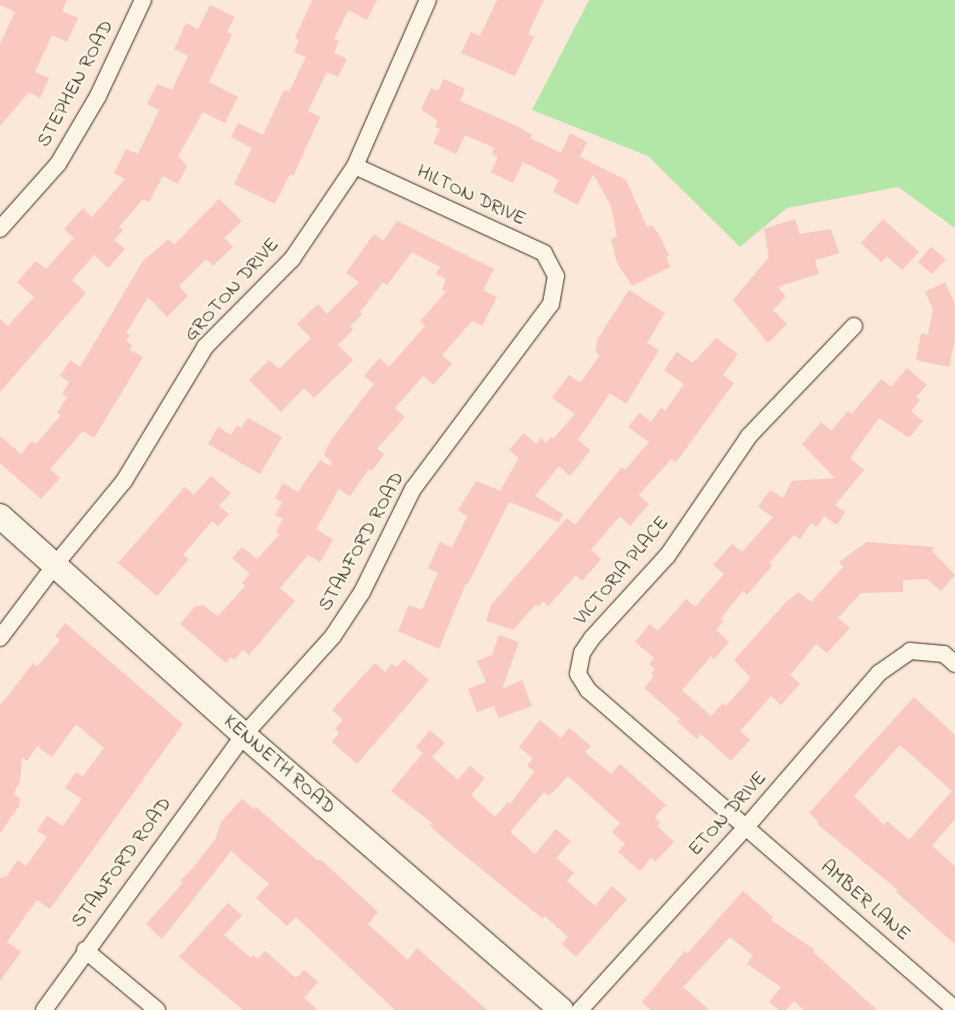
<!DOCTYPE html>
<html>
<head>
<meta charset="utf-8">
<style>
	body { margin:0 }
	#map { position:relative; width:955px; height:1010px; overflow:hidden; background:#fbe8da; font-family:"Indie Flower",sans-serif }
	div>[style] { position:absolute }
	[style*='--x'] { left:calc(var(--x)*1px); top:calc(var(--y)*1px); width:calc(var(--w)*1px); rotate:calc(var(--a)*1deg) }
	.green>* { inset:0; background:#b3e7a8 }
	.building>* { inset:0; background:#f8c8c1 }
	.roads { filter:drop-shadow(0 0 1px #3b2a1e) drop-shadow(0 0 1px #3b2a1e) }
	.street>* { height:16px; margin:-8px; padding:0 8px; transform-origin:8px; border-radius:8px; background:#fcf5e5 }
	.secondary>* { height:24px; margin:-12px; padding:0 12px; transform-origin:12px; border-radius:12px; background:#fcf5e5 }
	span { translate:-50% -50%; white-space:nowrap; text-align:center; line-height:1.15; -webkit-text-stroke:4.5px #fcf5e5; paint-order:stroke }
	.street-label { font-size:20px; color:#3b2a1e }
</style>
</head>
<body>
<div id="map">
	<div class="green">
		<i style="clip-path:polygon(589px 0,955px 0,955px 228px,898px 187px,787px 208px,740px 247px,648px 156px,532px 110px)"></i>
	</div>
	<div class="building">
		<i style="clip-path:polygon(0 0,67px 0,62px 11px,78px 18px,67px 42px,52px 35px,35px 72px,49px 78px,40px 98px,29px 92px,0 126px,0 44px,15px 12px,0 5px)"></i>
		<i style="clip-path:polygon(312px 0,377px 0,367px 20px,348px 10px,334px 39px,339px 41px,334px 53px,347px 59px,338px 77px,327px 72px,308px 111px,320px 117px,293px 176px,290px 174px,275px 204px,234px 184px,252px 148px,231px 137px,238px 123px,263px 135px,284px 90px,289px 92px,306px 57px,294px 52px,299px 40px,295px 38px)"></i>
		<i style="clip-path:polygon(497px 0,544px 0,528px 34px,534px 37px,515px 76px,461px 53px,471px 32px,480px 36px)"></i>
		<i style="clip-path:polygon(210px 5px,235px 17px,227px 32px,232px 34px,209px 82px,238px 97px,225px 123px,203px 112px,178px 156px,187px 166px,178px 184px,163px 176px,149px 202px,143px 199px,119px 227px,123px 230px,114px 240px,125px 249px,108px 268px,94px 255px,72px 280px,86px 293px,0 392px,0 319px,8px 326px,34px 297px,17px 282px,36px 261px,46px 269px,74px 238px,64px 229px,83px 208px,92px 217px,125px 179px,114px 173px,126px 149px,138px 154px,159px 110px,147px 104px,157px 84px,172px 90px,188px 56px,174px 49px,186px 23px,198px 29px)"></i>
		<i style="clip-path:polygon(444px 79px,465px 89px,460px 101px,519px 127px,532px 135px,530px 138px,561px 153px,570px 133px,587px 142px,580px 157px,626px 180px,647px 227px,652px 225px,658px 233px,669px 255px,666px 257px,670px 267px,632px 286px,617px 263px,611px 239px,617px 236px,611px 206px,593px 174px,578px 205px,553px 192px,559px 180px,523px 162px,513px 183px,491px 172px,498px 157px,492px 154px,495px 148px,465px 135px,456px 154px,433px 143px,440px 129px,435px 127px,438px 121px,421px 109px,431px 88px,438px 91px)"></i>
		<i style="clip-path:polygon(219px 199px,242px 221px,224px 238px,233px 247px,213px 266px,206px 259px,179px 286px,188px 296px,167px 317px,148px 297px,126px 333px,130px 335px,126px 341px,132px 345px,130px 350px,143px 357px,94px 438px,83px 431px,50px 469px,60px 478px,41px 499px,0 463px,0 436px,21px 454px,32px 441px,36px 444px,61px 415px,57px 413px,67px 397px,62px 394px,69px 382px,60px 376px,70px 360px,80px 367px,143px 261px,169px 239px,174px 245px)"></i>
		<i style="clip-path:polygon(795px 219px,800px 234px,831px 229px,839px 253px,815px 260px,819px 274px,777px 287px,786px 296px,773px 310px,787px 324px,768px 343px,733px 300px,769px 257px,764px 229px)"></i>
		<i style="clip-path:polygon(883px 219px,919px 252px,902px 270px,887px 256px,881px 262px,861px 243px)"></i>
		<i style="clip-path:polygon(397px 221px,494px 269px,483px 290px,497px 297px,482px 326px,472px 321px,442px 355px,452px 364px,433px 385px,423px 376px,395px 408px,405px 417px,377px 449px,384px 454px,372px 471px,369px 469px,350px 496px,339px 489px,316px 529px,333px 540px,320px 562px,308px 555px,280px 588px,295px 601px,249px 655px,243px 650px,234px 660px,231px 657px,226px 663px,180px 624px,194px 607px,203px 605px,218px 616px,245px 586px,242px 583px,250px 574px,232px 558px,242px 547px,257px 559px,280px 534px,276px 532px,283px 519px,275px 515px,282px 502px,275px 498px,283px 483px,298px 492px,320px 460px,330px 466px,332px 463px,324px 454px,331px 440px,374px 384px,364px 376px,379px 358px,389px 367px,425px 326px,420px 321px,446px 292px,442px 290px,446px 279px,436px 274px,440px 267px,412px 252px,387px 285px,383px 282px,360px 312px,362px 315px,350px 326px,353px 330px,338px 345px,353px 360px,314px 398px,304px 388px,281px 412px,249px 380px,269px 360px,279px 369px,311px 338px,297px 324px,318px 304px,327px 314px,359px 282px,346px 273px,374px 234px,383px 241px)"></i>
		<i style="clip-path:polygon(931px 247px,946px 259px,932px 274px,918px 262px)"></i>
		<i style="clip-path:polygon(945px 282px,955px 304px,955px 338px,949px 367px,916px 360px,921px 333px,928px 335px,933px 309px,925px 292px)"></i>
		<i style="clip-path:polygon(629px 290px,665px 313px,647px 343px,659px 350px,626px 404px,610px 393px,578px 440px,590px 450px,580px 464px,570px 476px,559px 466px,535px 496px,563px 514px,559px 522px,509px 502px,468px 584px,466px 583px,439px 649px,398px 631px,409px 605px,422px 610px,438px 573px,428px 568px,440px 542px,452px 548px,467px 516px,458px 510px,476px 481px,500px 491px,519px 458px,509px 450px,524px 433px,536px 444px,541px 438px,546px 443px,551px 437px,553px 439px,575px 414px,552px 398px,569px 375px,580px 383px,600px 355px,596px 352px,597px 340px)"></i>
		<i style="clip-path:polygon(716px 338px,738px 354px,723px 375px,734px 383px,676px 462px,671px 459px,639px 495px,649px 504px,630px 526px,620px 516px,591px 550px,601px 559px,582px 581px,576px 575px,548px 606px,543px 601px,539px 606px,536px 604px,513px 630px,486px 621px,491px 605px,567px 518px,575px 525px,622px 467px,625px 470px,649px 442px,628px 427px,639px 413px,651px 422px,661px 408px,665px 411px,684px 384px,664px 370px,677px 352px,693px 363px)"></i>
		<i style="clip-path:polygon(907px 368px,927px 385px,916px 397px,920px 400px,911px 411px,923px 421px,909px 438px,879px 418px,850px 458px,864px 470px,835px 505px,845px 512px,837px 525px,824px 516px,817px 527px,811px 523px,800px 539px,794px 535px,769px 563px,772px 566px,747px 595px,743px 591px,721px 618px,724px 621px,716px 630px,729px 642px,714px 659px,711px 656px,682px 690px,711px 716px,723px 703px,726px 706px,751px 678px,734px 660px,787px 601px,799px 592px,811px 602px,843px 567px,839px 562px,867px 542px,934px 547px,932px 551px,955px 575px,941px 591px,927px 579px,903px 580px,903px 592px,861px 593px,838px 618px,850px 628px,827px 653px,816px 644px,790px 675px,800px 684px,781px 705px,771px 696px,740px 731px,750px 740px,731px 761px,701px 734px,697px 739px,678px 722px,680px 719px,644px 688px,654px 676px,651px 674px,655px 669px,649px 664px,654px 658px,635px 642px,650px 624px,658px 631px,686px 599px,695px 607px,724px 574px,713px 565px,732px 544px,742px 552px,773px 517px,758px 507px,770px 490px,783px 498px,792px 481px,835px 478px,802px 444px,821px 422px,831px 431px,848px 411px,852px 414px,881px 379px,891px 387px)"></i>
		<i style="clip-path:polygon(248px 418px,282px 437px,260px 474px,208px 444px,218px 427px,231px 435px,237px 425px,241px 428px)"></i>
		<i style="clip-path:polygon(211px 476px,231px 493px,219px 506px,229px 514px,218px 526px,212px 521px,183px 555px,189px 559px,157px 596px,118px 563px,185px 487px,194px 495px)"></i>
		<i style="clip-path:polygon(65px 623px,183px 724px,50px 909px,37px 900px,28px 912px,7px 942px,21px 952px,0 981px,0 878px,7px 876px,18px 860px,26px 866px,47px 837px,37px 831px,47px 816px,63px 826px,82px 799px,65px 788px,76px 772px,83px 776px,104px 748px,76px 724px,52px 757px,37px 746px,27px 761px,22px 757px,20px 782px,13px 794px,20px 798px,19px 806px,0 833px,0 706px,33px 663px,37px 667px,60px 640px,55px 636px)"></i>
		<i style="clip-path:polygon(499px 635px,519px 642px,502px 689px,522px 680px,532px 706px,499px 718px,494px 706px,477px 712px,468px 689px,486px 682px,477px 661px,492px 655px)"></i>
		<i style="clip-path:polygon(404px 659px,429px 680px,357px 764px,332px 742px,339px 733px,335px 729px,343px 720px,332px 710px,375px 663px,385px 672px,392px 664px,397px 667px)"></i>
		<i style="clip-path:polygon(evenodd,914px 697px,955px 735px,955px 819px,932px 846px,955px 866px,955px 944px,896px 892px,898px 890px,817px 824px,819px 822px,809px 813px,914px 697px,900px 745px,952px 791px,909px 840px,887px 821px,884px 825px,854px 796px,900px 745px)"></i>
		<i style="clip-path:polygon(540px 720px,561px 738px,569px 728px,591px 746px,585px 752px,611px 774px,620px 764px,666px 805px,655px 817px,660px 822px,657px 826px,674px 842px,655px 862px,651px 858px,640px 871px,618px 852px,625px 844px,612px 832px,620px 823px,568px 776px,549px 796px,544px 792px,510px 832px,535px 854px,556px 829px,571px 841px,556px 858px,574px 873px,567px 881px,595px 906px,612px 886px,627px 899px,576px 957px,562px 944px,568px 937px,545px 916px,543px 919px,448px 842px,430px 826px,432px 823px,391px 791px,423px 753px,416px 747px,430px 730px,445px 743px,432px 757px,458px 780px,470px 766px,485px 778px,471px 795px,495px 817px,508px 802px,510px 804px,534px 772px,527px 765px,533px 758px,519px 747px)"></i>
		<i style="clip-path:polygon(242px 799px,254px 809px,256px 807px,318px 861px,320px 859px,378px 912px,368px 924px,408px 960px,417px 948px,487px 1010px,395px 1010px,296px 917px,287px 926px,256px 898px,269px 884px,231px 851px,162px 939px,146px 924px,183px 883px,180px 881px,193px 868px,216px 838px,221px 822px)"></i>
		<i style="clip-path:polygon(743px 891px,773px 917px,771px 920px,815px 950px,813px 952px,877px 1010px,804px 1010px,794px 1001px,786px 1010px,779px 1010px,769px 1002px,781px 987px,747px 964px,753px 956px,730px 937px,683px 987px,709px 1010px,651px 1010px,642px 1002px,685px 951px,687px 954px)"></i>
		<i style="clip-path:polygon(228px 903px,242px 915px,224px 935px,251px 958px,253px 955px,258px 959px,265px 951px,296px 978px,304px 970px,318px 982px,304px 998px,318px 1010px,243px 1010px,179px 957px)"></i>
	</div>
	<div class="roads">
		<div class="street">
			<i style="--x:0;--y:229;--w:87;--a:-48.3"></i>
			<i style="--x:58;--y:164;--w:79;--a:-59.5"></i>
			<i style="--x:98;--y:96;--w:106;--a:-64.9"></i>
			<i style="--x:854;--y:326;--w:152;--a:133.7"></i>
			<i style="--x:749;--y:436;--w:145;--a:124.3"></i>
			<i style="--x:667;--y:556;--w:111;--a:132.4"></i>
			<i style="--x:592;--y:638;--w:18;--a:124"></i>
			<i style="--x:582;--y:653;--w:21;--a:101"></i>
			<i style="--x:578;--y:674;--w:19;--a:58"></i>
			<i style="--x:588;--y:690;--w:486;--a:41"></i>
			<i style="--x:0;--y:638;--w:91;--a:-53"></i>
			<i style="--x:55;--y:565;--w:109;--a:-50.6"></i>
			<i style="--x:124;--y:481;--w:157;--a:-58.8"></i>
			<i style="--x:205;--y:347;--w:124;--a:-45.3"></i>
			<i style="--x:292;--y:259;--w:112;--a:-55.9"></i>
			<i style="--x:355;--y:166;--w:181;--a:-66.3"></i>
			<i style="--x:85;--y:950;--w:94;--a:39.8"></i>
			<i style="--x:44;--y:1010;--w:340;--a:-54"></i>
			<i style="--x:244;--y:735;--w:133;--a:-48"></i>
			<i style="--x:333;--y:636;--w:53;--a:-56.6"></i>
			<i style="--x:362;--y:592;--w:115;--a:-63.7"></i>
			<i style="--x:413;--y:489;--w:231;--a:-53.3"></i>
			<i style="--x:551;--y:304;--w:28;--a:-80"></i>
			<i style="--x:556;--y:276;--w:26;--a:-118"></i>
			<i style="--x:544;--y:253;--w:208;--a:-155.3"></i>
			<i style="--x:580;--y:1010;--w:248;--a:-47.8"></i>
			<i style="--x:747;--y:826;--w:202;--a:-49.2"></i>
			<i style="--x:879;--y:673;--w:38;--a:-35"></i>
			<i style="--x:910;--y:651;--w:34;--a:5"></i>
			<i style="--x:944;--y:654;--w:15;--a:42"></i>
		</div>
		<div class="secondary">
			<i style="--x:0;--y:516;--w:328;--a:41.9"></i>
			<i style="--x:244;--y:735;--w:420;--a:40.9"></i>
		</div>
	</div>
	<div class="street-label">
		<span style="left:76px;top:84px;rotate:-62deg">STEPHEN ROAD</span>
		<span style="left:471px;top:196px;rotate:25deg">HILTON DRIVE</span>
		<span style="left:232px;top:290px;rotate:-48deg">GROTON DRIVE</span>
		<span style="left:362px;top:542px;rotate:-61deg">STANFORD ROAD</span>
		<span style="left:622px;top:571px;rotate:-50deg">VICTORIA PLACE</span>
		<span style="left:279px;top:765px;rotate:41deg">KENNETH ROAD</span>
		<span style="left:728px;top:814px;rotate:-48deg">ETON DRIVE</span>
		<span style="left:122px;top:863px;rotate:-54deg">STANFORD ROAD</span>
		<span style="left:865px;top:901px;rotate:41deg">AMBER LANE</span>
	</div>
</div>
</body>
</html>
